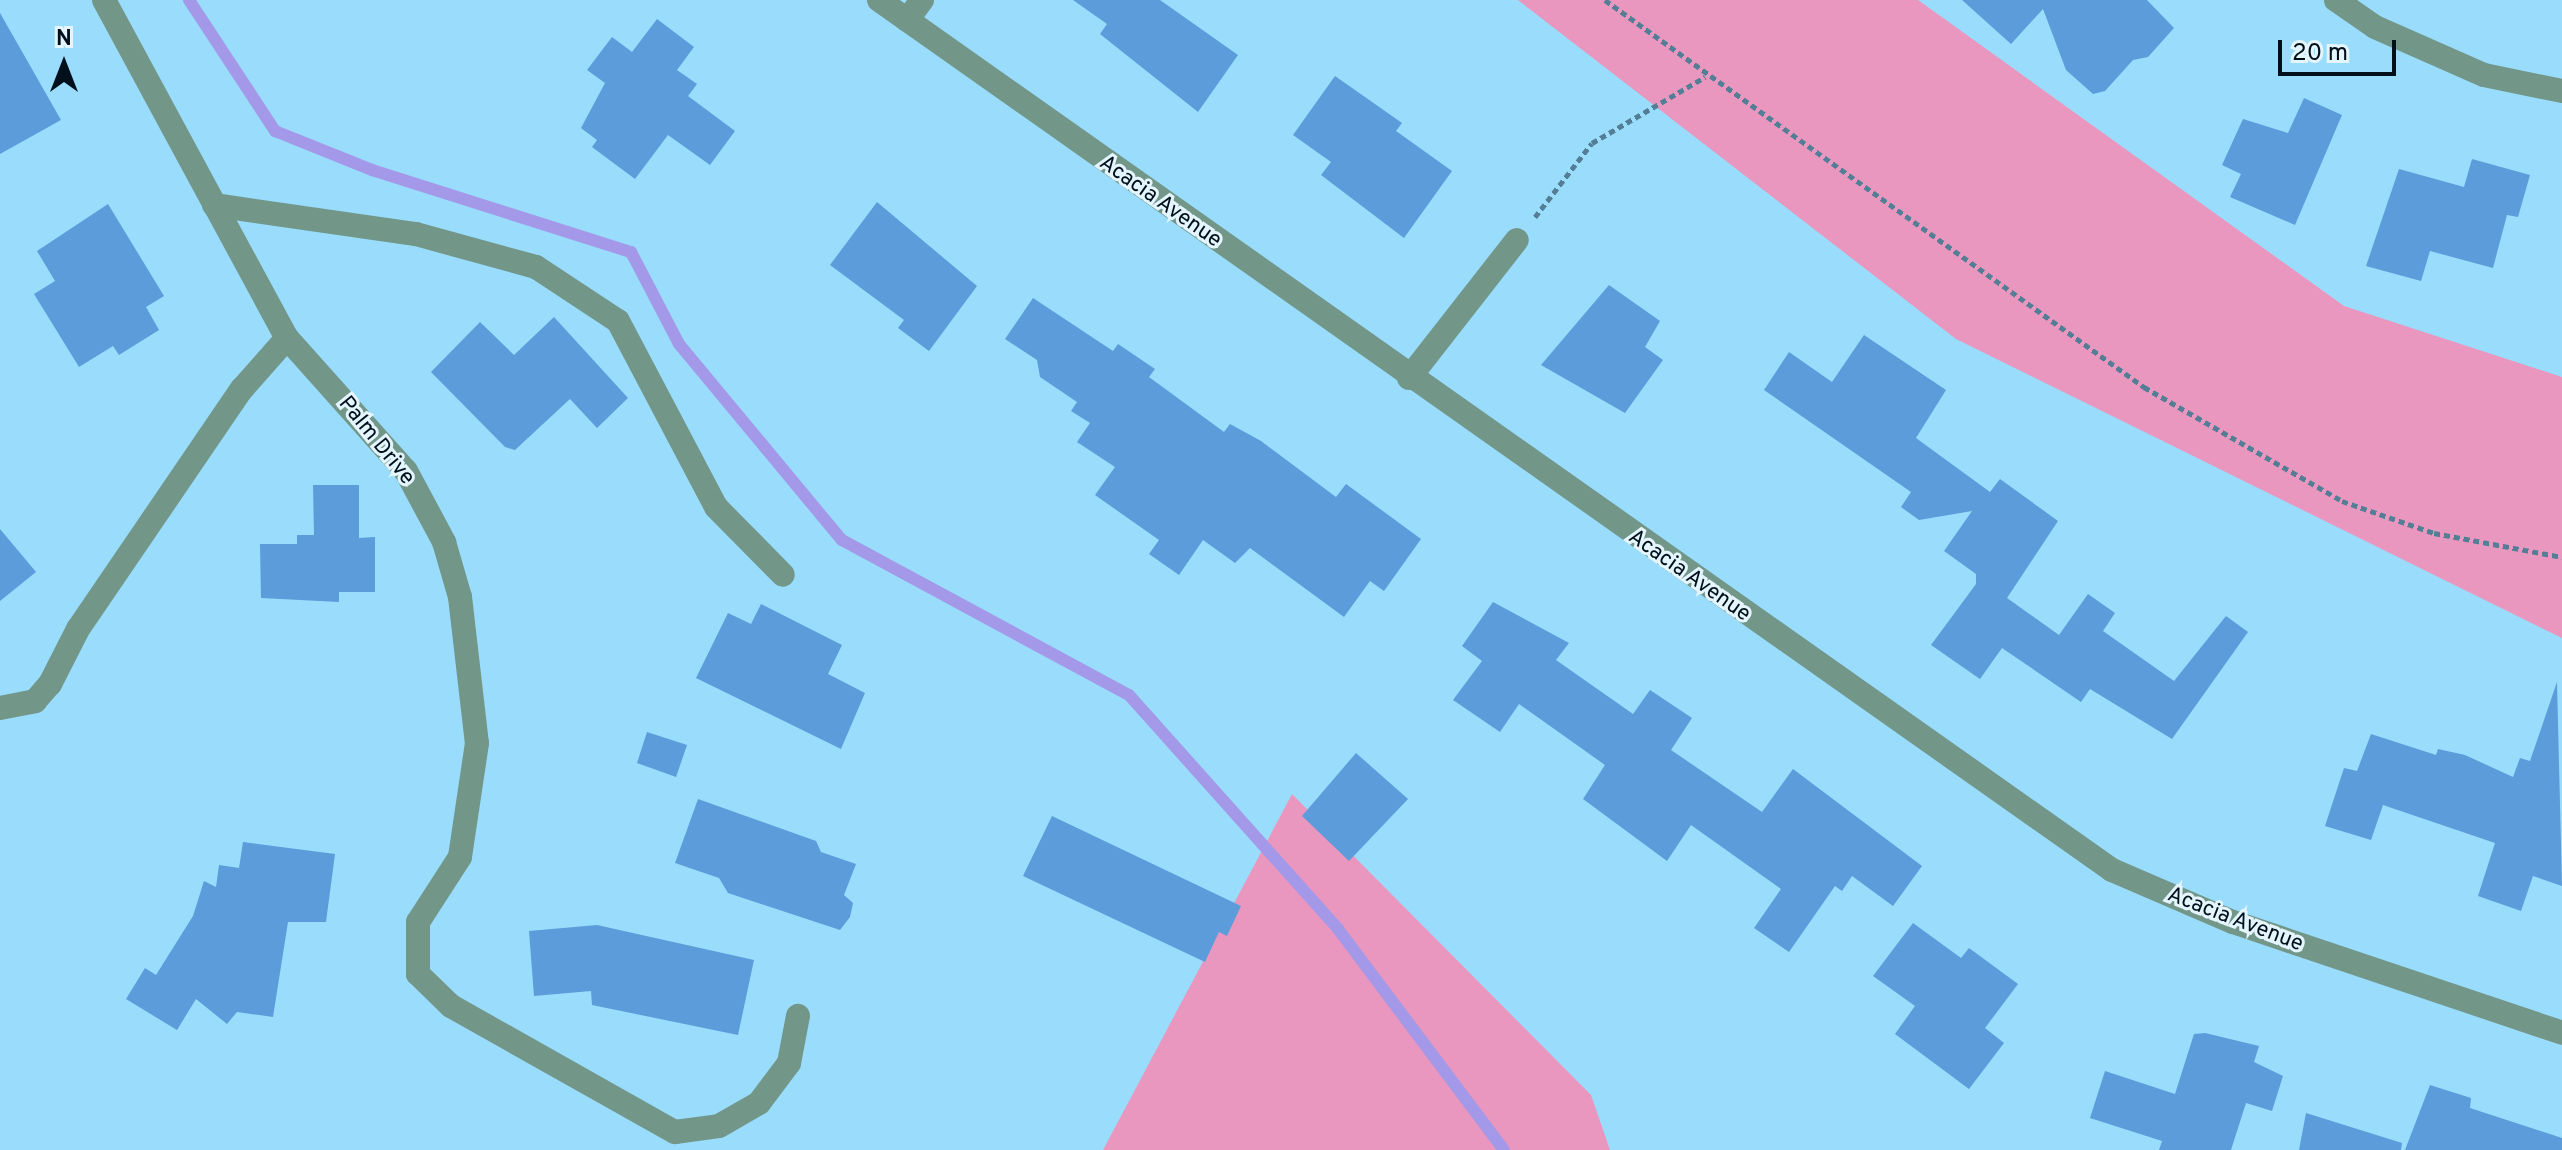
<!DOCTYPE html>
<html>
<head>
<meta charset="utf-8">
<style>
	body { margin:0 }
	#map { position:relative; width:2562px; height:1150px; overflow:hidden; background:#99dcfc; font-family:Overpass,sans-serif }
	div>[style] { position:absolute }
	[style*='--x'] { left:calc(var(--x)*1px); top:calc(var(--y)*1px); width:calc(var(--w)*1px); rotate:calc(var(--a)*1deg) }
	.green>* { inset:0; background:#ea97bf }
	.stream>* { height:12px; margin:-6px; padding:0 6px; transform-origin:6px; border-radius:6px; background:#a499e9 }
	.building>* { inset:0; background:#5c9cdb }
	.path>* { height:5px; margin-top:-2.5px; transform-origin:0; background:repeating-linear-gradient(90deg,#537e95 0 6px,transparent 0 10px) }
	.minor>* { height:24px; margin:-12px; padding:0 12px; transform-origin:12px; border-radius:12px; background:#729688 }
	span { translate:-50% -50%; white-space:nowrap; text-align:center; line-height:1.15; -webkit-text-stroke:6px #e5f5fd; paint-order:stroke }
	.street-label { font-size:22px; color:#00101b }
	.north { position:absolute; left:24px; top:24px; width:80px; height:80px; -webkit-text-stroke:6px #e5f5fd; paint-order:stroke; rotate:0deg; font-size:22px; font-weight:700; line-height:32px; text-align:center; color:#00101b }
	.north::after { content:''; display:block; margin:auto; width:28px; height:36px; background:#00101b; clip-path:polygon(50% 0,100% 100%,50% 72%,0 100%) }
	.scale { position:absolute; left:2278px; top:40px; width:118px; height:36px; box-sizing:border-box; border:4px solid #00101b; border-top:0; padding-left:10px; font-size:24px; line-height:28px; white-space:nowrap; color:#00101b; -webkit-text-stroke:6px #e5f5fd; paint-order:stroke }
</style>
</head>
<body>
<div id="map">
	<div class="green">
		<i style="clip-path:polygon(1518px 0,1918px 0,2344px 306px,2562px 377px,2562px 638px,1956px 339px)"></i>
		<i style="clip-path:polygon(1292px 794px,1591px 1095px,1610px 1150px,1103px 1150px)"></i>
	</div>
	<div class="stream">
		<i style="--x:189;--y:0;--w:157;--a:56.7"></i>
		<i style="--x:275;--y:131;--w:105;--a:21.9"></i>
		<i style="--x:372;--y:170;--w:272;--a:17.6"></i>
		<i style="--x:631;--y:252;--w:104;--a:62.4"></i>
		<i style="--x:679;--y:344;--w:255;--a:50.3"></i>
		<i style="--x:842;--y:540;--w:326;--a:28.4"></i>
		<i style="--x:1129;--y:695;--w:314;--a:48.2"></i>
		<i style="--x:1338;--y:929;--w:276;--a:53.1"></i>
	</div>
	<div class="building">
		<i style="clip-path:polygon(1073px 0,1160px 0,1238px 55px,1198px 112px,1100px 34px,1107px 24px)"></i>
		<i style="clip-path:polygon(1962px 0,2147px 0,2174px 28px,2148px 57px,2133px 60px,2105px 91px,2093px 94px,2066px 70px,2043px 9px,2011px 44px)"></i>
		<i style="clip-path:polygon(0 13px,61px 120px,0 154px)"></i>
		<i style="clip-path:polygon(657px 19px,694px 47px,677px 70px,697px 84px,688px 96px,735px 131px,710px 165px,668px 135px,635px 179px,592px 147px,597px 140px,581px 128px,605px 83px,587px 70px,612px 37px,632px 52px)"></i>
		<i style="clip-path:polygon(1335px 76px,1402px 123px,1396px 131px,1452px 171px,1404px 238px,1321px 175px,1331px 162px,1293px 135px)"></i>
		<i style="clip-path:polygon(2304px 98px,2342px 115px,2295px 225px,2230px 197px,2241px 174px,2222px 165px,2243px 119px,2288px 133px)"></i>
		<i style="clip-path:polygon(2472px 159px,2530px 175px,2518px 217px,2507px 215px,2493px 268px,2430px 251px,2421px 281px,2366px 266px,2399px 169px,2464px 187px)"></i>
		<i style="clip-path:polygon(877px 202px,977px 286px,929px 351px,898px 328px,904px 320px,830px 265px)"></i>
		<i style="clip-path:polygon(108px 204px,164px 296px,146px 307px,159px 330px,119px 355px,113px 346px,79px 367px,34px 294px,55px 281px,37px 251px)"></i>
		<i style="clip-path:polygon(1609px 285px,1660px 321px,1645px 347px,1663px 360px,1625px 413px,1541px 365px)"></i>
		<i style="clip-path:polygon(1033px 298px,1113px 351px,1118px 344px,1155px 369px,1149px 377px,1224px 432px,1230px 424px,1261px 441px,1336px 497px,1346px 484px,1421px 539px,1384px 591px,1370px 581px,1344px 617px,1250px 548px,1235px 563px,1203px 540px,1179px 575px,1149px 554px,1159px 540px,1095px 495px,1115px 467px,1077px 442px,1090px 423px,1071px 411px,1077px 402px,1040px 377px,1037px 360px,1005px 339px)"></i>
		<i style="clip-path:polygon(554px 317px,628px 398px,597px 428px,570px 399px,515px 450px,505px 447px,431px 372px,480px 322px,514px 355px)"></i>
		<i style="clip-path:polygon(1864px 335px,1946px 390px,1916px 438px,1990px 492px,2000px 479px,2058px 521px,2007px 598px,2059px 635px,2088px 594px,2115px 613px,2103px 631px,2174px 681px,2226px 616px,2248px 632px,2172px 739px,2090px 689px,2081px 702px,2002px 648px,1980px 679px,1931px 645px,1976px 584px,1976px 574px,1944px 551px,1972px 511px,1919px 520px,1901px 507px,1911px 492px,1764px 390px,1789px 352px,1832px 382px)"></i>
		<i style="clip-path:polygon(313px 485px,359px 485px,359px 538px,375px 537px,375px 592px,339px 592px,339px 602px,261px 598px,260px 544px,297px 544px,297px 535px,314px 535px)"></i>
		<i style="clip-path:polygon(0 529px,36px 572px,0 601px)"></i>
		<i style="clip-path:polygon(1493px 602px,1569px 643px,1556px 660px,1633px 714px,1650px 690px,1692px 718px,1671px 750px,1762px 812px,1793px 769px,1922px 866px,1893px 906px,1852px 876px,1842px 891px,1835px 886px,1789px 952px,1754px 928px,1781px 889px,1691px 825px,1667px 861px,1583px 799px,1605px 765px,1519px 704px,1500px 732px,1453px 700px,1482px 661px,1462px 646px)"></i>
		<i style="clip-path:polygon(761px 604px,842px 645px,828px 674px,865px 693px,841px 749px,696px 678px,728px 613px,751px 624px)"></i>
		<i style="clip-path:polygon(2557px 682px,2562px 886px,2533px 876px,2521px 911px,2478px 896px,2495px 843px,2383px 805px,2371px 840px,2325px 826px,2344px 768px,2357px 771px,2371px 734px,2436px 755px,2438px 749px,2465px 755px,2513px 777px,2520px 758px,2530px 761px)"></i>
		<i style="clip-path:polygon(647px 732px,687px 745px,676px 777px,637px 763px)"></i>
		<i style="clip-path:polygon(1356px 753px,1408px 799px,1349px 861px,1302px 816px)"></i>
		<i style="clip-path:polygon(698px 799px,816px 841px,821px 852px,856px 864px,844px 895px,853px 903px,850px 917px,840px 930px,728px 893px,719px 878px,675px 863px)"></i>
		<i style="clip-path:polygon(1052px 816px,1241px 906px,1227px 936px,1219px 932px,1205px 962px,1023px 876px)"></i>
		<i style="clip-path:polygon(243px 842px,335px 854px,326px 922px,288px 922px,273px 1017px,237px 1012px,227px 1024px,196px 999px,177px 1030px,126px 999px,145px 968px,156px 975px,193px 916px,204px 881px,216px 887px,219px 865px,239px 868px)"></i>
		<i style="clip-path:polygon(1913px 923px,1961px 958px,1969px 948px,2018px 984px,1985px 1028px,2004px 1043px,1969px 1089px,1895px 1034px,1915px 1006px,1873px 976px)"></i>
		<i style="clip-path:polygon(597px 925px,754px 960px,738px 1035px,592px 1005px,591px 991px,534px 996px,529px 931px)"></i>
		<i style="clip-path:polygon(2205px 1033px,2259px 1046px,2254px 1062px,2283px 1076px,2272px 1111px,2246px 1103px,2231px 1150px,2159px 1150px,2162px 1141px,2090px 1118px,2105px 1071px,2175px 1094px,2194px 1034px)"></i>
		<i style="clip-path:polygon(2430px 1085px,2471px 1098px,2470px 1108px,2562px 1138px,2562px 1150px,2405px 1150px)"></i>
		<i style="clip-path:polygon(2306px 1113px,2402px 1143px,2401px 1150px,2299px 1150px)"></i>
	</div>
	<div class="path">
		<i style="--x:1605;--y:0;--w:664;--a:35.68"></i>
		<i style="--x:2144;--y:387;--w:228;--a:29.9"></i>
		<i style="--x:2342;--y:501;--w:97;--a:19.2"></i>
		<i style="--x:2434;--y:533;--w:130;--a:10.6"></i>
		<i style="--x:1535;--y:217;--w:93;--a:-52.4"></i>
		<i style="--x:1592;--y:143;--w:131;--a:-30.3"></i>
	</div>
	<div class="minor">
		<i style="--x:104;--y:0;--w:384;--a:61.6"></i>
		<i style="--x:287;--y:338;--w:178;--a:48.2"></i>
		<i style="--x:406;--y:471;--w:81;--a:61.8"></i>
		<i style="--x:444;--y:542;--w:57;--a:73.8"></i>
		<i style="--x:460;--y:597;--w:147;--a:83.4"></i>
		<i style="--x:477;--y:743;--w:115;--a:98.5"></i>
		<i style="--x:460;--y:857;--w:77;--a:122.9"></i>
		<i style="--x:418;--y:922;--w:52;--a:90"></i>
		<i style="--x:418;--y:974;--w:46;--a:44.1"></i>
		<i style="--x:451;--y:1006;--w:257;--a:29.4"></i>
		<i style="--x:675;--y:1132;--w:44;--a:-7.8"></i>
		<i style="--x:719;--y:1126;--w:46;--a:-29.9"></i>
		<i style="--x:759;--y:1103;--w:50;--a:-53.1"></i>
		<i style="--x:789;--y:1063;--w:48;--a:-79.2"></i>
		<i style="--x:879;--y:0;--w:1509;--a:35.21"></i>
		<i style="--x:2112;--y:870;--w:132;--a:23.3"></i>
		<i style="--x:2233;--y:922;--w:347;--a:18.6"></i>
		<i style="--x:2336;--y:0;--w:47;--a:34.7"></i>
		<i style="--x:2375;--y:27;--w:119;--a:23.8"></i>
		<i style="--x:2484;--y:75;--w:80;--a:11.6"></i>
		<i style="--x:907;--y:20;--w:25;--a:-53"></i>
		<i style="--x:214;--y:205;--w:204;--a:8.2"></i>
		<i style="--x:416;--y:234;--w:124;--a:15.4"></i>
		<i style="--x:536;--y:267;--w:98;--a:33.4"></i>
		<i style="--x:618;--y:321;--w:210;--a:62.2"></i>
		<i style="--x:716;--y:507;--w:95;--a:45.4"></i>
		<i style="--x:1409;--y:378;--w:175;--a:-52"></i>
		<i style="--x:0;--y:708;--w:36;--a:-11"></i>
		<i style="--x:35;--y:701;--w:23;--a:-49"></i>
		<i style="--x:50;--y:684;--w:62;--a:-63"></i>
		<i style="--x:78;--y:629;--w:291;--a:-55.7"></i>
		<i style="--x:242;--y:389;--w:68;--a:-48.6"></i>
	</div>
	<div class="street-label">
		<span style="left:1160px;top:202px;rotate:35deg">Acacia Avenue</span>
		<span style="left:376px;top:441px;rotate:51deg">Palm Drive</span>
		<span style="left:1689px;top:576px;rotate:35deg">Acacia Avenue</span>
		<span style="left:2235px;top:920px;rotate:21deg">Acacia Avenue</span>
	</div>
	<div class="north">N</div>
	<div class="scale">20 m</div>
</div>
</body>
</html>
